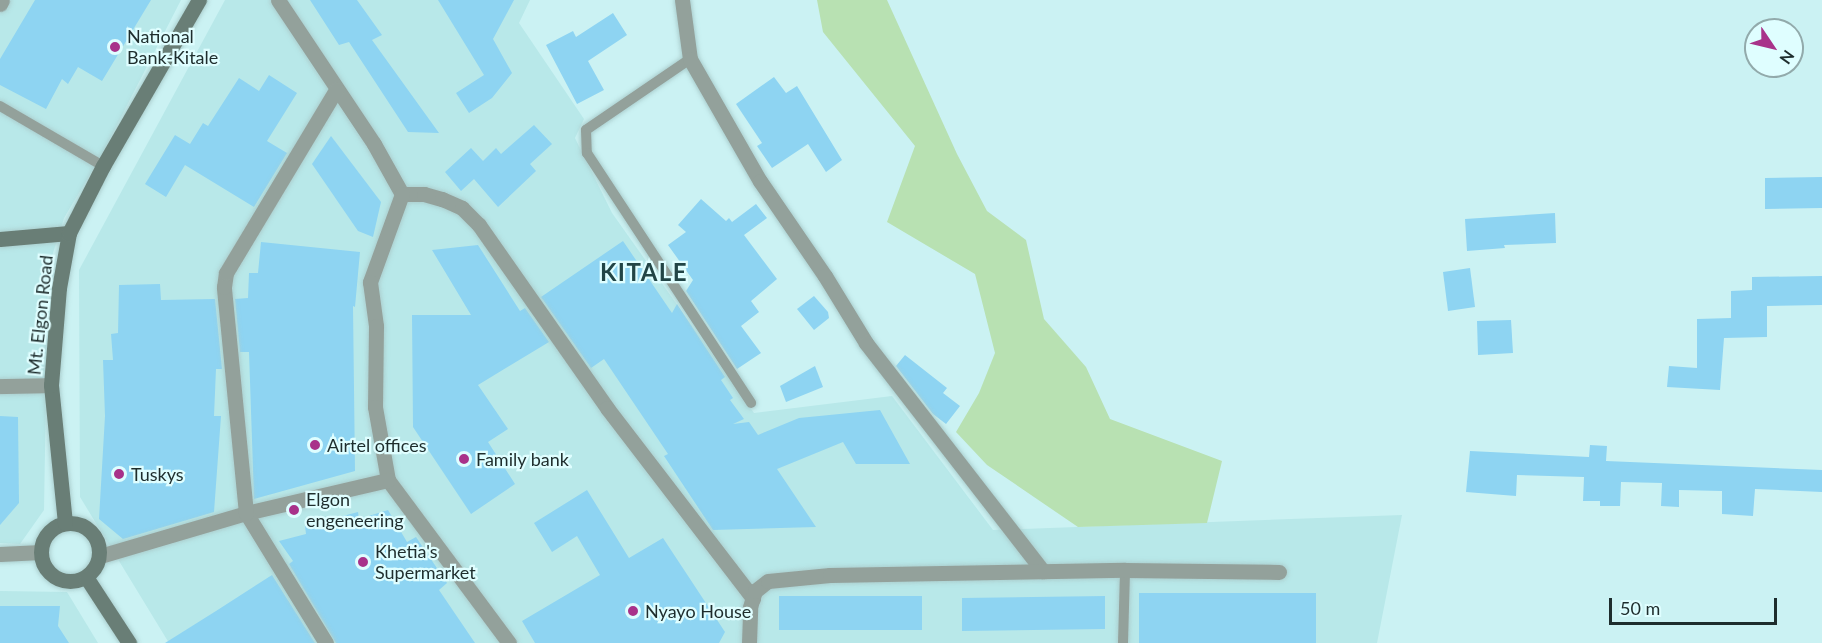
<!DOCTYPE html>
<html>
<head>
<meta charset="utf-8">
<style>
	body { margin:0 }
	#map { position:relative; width:1822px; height:643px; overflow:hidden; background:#cbf2f3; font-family:Lato,sans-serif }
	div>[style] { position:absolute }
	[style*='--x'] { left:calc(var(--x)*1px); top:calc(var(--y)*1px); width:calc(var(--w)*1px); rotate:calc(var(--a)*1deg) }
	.built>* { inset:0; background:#b8e8e9 }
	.green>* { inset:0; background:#b8e1b2 }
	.building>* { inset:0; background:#8ed4f2 }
	.roads { filter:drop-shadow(0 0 2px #accfcf) drop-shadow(0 0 2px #accfcf) }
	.lane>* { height:10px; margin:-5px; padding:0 5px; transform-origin:5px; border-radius:5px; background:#93a19b }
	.street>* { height:15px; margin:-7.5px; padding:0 7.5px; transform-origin:7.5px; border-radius:7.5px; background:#93a19b }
	.secondary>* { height:15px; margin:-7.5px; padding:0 7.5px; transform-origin:7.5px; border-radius:7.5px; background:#697e76 }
	.secondary>.ring { margin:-7.5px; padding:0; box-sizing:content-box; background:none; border:15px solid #697e76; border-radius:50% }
	.dots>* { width:16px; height:16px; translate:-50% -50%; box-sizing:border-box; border:3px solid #dffeff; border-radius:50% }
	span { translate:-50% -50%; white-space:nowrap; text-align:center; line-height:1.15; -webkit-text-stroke:4.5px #dffeff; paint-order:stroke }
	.poi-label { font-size:18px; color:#1e2d2d }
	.left { translate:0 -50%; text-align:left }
	.street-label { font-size:18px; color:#1e2d2d }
	.district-label { font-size:24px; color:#224546; font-weight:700; letter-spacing:1.5px }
	.north { position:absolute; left:1744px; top:18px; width:60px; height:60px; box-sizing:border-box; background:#dffeff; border:2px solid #92aaab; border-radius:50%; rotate:125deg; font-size:16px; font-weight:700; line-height:24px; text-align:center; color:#1e2d2d }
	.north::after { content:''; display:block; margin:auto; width:21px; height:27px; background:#a8328a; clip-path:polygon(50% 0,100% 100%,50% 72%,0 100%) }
	.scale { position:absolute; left:1609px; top:598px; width:168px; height:27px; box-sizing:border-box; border:3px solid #1e2d2d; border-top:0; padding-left:8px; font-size:18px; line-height:21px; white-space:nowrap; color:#1e2d2d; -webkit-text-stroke:4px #dffeff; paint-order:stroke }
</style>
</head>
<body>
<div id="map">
	<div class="built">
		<i style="clip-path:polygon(0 0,181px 0,101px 156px,64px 218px,48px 269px,44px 510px,20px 544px,0 543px)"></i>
		<i style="clip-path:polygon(225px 0,530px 0,519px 23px,584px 119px,575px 138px,612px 213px,754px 413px,892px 396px,993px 530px,1402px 515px,1377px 643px,169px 643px,80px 497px,79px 270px)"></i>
		<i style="clip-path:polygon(0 591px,67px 592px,98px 643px,0 643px)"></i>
	</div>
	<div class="green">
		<i style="clip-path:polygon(817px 0,887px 0,957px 154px,987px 211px,1026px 240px,1044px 319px,1086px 367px,1110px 419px,1222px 461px,1207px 523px,1078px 527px,987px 465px,956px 432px,979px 393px,995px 353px,975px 274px,887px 222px,915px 146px,823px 32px)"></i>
	</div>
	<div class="building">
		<i style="clip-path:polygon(35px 0,151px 0,102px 81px,78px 67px,68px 84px,62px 79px,46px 109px,0 85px,0 59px)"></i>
		<i style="clip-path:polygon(310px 0,357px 0,382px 35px,372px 40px,439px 133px,408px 132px,349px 42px,339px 45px)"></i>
		<i style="clip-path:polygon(438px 0,514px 0,493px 39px,512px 73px,492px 98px,469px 113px,456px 93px,484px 75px)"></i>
		<i style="clip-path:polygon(613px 13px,627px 35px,588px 61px,604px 90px,577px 104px,546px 45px,573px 31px,576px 37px)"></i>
		<i style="clip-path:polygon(269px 75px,297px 93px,267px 141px,287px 153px,254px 207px,185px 165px,166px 197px,145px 184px,175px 135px,190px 144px,203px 123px,208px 126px,239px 78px,259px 91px)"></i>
		<i style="clip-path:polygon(774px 77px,786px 93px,797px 86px,842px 160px,826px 172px,808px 144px,772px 168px,757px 146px,762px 143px,736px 104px)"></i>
		<i style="clip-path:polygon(534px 125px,552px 144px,530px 164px,536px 171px,498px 207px,474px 179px,461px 191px,445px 172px,471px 148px,483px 161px,496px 148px,501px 154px)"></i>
		<i style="clip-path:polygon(331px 136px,381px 202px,373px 237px,358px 231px,312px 164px)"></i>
		<i style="clip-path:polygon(1822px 177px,1822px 208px,1765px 209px,1765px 178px)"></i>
		<i style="clip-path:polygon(701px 199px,726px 221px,729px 218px,732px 222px,756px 204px,767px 218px,744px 235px,777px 279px,751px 301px,759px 312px,741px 326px,761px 353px,737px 369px,686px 291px,693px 280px,668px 245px,686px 232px,678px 225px)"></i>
		<i style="clip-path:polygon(1555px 213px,1556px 243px,1504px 245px,1505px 248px,1467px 251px,1465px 219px)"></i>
		<i style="clip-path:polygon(623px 241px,672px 313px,677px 304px,725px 377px,721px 380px,733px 398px,730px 400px,744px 419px,733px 424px,749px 422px,758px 435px,799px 418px,880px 410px,910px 464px,856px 464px,843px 442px,777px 469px,816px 527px,713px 530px,664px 456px,668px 454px,604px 359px,591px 368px,541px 297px)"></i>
		<i style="clip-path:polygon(261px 242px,360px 252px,355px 307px,353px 306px,355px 471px,254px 499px,249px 352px,240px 352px,235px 299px,248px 298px,249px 273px,258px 273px)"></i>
		<i style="clip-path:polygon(478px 245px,520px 311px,525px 308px,549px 342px,478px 385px,508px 429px,488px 442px,515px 484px,471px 514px,413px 427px,412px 315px,471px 315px,432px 250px)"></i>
		<i style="clip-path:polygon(1470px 268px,1475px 307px,1448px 311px,1443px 272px)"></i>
		<i style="clip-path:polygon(1822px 276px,1822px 305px,1767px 306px,1767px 337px,1724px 338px,1720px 390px,1667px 387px,1669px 366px,1697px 368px,1697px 319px,1731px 318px,1731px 291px,1752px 290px,1752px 277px)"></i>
		<i style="clip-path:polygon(160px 284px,161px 300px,215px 299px,222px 369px,216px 369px,214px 416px,221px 416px,214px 512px,123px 539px,99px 519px,105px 416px,103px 360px,113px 360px,111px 334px,118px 333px,119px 285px)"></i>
		<i style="clip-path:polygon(814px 296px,828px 312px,829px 318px,814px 330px,797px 309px)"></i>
		<i style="clip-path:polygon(1511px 320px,1513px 353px,1478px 355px,1477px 321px)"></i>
		<i style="clip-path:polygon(905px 355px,947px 388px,943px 393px,960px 406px,946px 424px,933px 414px,896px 366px)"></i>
		<i style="clip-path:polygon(815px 366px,823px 387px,786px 402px,780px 386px)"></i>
		<i style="clip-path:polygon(0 416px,18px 417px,19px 503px,0 525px)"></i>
		<i style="clip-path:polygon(1590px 445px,1607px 446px,1606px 461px,1822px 470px,1822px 492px,1755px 489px,1753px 516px,1722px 514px,1722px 491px,1679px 490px,1679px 507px,1661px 506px,1662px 483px,1621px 482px,1620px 506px,1600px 506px,1600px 501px,1583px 501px,1584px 477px,1517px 475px,1516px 496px,1466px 492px,1470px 451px,1589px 457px)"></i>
		<i style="clip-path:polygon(587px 490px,629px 558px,663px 538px,725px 632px,719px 643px,535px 643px,522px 621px,600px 575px,577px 536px,552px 552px,534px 523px)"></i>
		<i style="clip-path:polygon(388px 510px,407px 542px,416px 537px,447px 583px,439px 590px,475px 643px,336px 643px,289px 564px,293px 561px,279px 541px,306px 534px,305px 526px,358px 512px,359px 519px)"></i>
		<i style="clip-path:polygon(272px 575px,315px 643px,165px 643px,216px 611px)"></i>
		<i style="clip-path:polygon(1139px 593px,1316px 593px,1316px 643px,1139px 643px)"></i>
		<i style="clip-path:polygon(779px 596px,922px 596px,922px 630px,779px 630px)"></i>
		<i style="clip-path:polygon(1105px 596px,1105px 629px,962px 631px,962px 598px)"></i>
		<i style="clip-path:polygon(0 606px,60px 606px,58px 626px,69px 643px,0 643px)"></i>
	</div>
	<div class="roads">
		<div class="lane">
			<i style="--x:690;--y:59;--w:126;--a:145.7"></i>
			<i style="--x:586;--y:130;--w:23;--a:88"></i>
			<i style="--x:587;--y:153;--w:299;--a:56.7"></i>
			<i style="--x:0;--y:106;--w:119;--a:30.2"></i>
			<i style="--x:1123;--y:643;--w:73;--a:-88.4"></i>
		</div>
		<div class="street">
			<i style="--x:278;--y:0;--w:173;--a:56.3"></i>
			<i style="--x:374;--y:144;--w:57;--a:60.8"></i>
			<i style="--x:682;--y:0;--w:60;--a:82.3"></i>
			<i style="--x:690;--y:59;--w:141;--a:60.2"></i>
			<i style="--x:760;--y:181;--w:115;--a:55.6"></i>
			<i style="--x:825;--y:276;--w:79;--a:58.5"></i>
			<i style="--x:866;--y:343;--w:289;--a:52.2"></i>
			<i style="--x:0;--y:4;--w:4;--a:-63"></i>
			<i style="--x:402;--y:194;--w:22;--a:0"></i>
			<i style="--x:424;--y:194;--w:19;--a:16"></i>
			<i style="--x:442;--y:199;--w:22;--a:24"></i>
			<i style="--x:462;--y:208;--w:24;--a:45"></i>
			<i style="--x:479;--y:225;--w:223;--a:55"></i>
			<i style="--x:607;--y:408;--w:240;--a:52.5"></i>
			<i style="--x:402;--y:194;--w:94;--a:110"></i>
			<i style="--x:370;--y:282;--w:44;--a:82.2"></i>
			<i style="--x:376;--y:326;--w:81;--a:90.7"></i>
			<i style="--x:375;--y:407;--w:74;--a:79.9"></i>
			<i style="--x:388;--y:480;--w:203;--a:53.4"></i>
			<i style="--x:0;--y:386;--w:51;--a:-1.1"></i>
			<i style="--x:0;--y:554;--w:41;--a:-2.8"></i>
			<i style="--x:100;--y:556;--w:152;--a:-16.4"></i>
			<i style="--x:246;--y:513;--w:146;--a:-13.1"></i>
			<i style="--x:326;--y:643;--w:153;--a:-121.6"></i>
			<i style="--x:246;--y:513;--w:227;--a:-95.6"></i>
			<i style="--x:224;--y:287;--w:14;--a:-82"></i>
			<i style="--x:226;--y:273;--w:214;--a:-59"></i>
			<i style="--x:749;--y:643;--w:36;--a:-88"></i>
			<i style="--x:750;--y:607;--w:17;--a:-73"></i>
			<i style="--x:755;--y:591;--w:16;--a:-38"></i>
			<i style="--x:768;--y:581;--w:62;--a:-5.5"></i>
			<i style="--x:830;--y:575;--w:295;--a:-1"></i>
			<i style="--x:1125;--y:570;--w:154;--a:0.7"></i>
		</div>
		<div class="secondary">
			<i style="--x:0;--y:239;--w:69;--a:-5"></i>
			<i class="ring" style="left:41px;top:523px;width:43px;height:43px"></i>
			<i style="--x:65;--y:523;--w:139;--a:-95.8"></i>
			<i style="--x:51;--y:385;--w:97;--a:-85.3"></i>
			<i style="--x:59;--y:288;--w:56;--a:-79.7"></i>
			<i style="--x:69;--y:233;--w:75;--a:-63.1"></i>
			<i style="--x:103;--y:166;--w:192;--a:-60"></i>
			<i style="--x:86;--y:577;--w:79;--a:56.9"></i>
		</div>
	</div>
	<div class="dots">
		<i style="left:115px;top:47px;background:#a8328a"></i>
		<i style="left:315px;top:445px;background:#a8328a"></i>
		<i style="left:464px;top:459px;background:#a8328a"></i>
		<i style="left:119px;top:474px;background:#a8328a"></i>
		<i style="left:294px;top:510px;background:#a8328a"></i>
		<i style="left:363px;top:562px;background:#a8328a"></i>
		<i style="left:633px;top:611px;background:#a8328a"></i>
	</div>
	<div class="poi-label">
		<span class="left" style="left:127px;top:47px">National<br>Bank-Kitale</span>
		<span class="left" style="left:327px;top:445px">Airtel offices</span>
		<span class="left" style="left:476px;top:459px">Family bank</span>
		<span class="left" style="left:131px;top:474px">Tuskys</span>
		<span class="left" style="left:306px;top:510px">Elgon<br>engeneering</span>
		<span class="left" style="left:375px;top:562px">Khetia's<br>Supermarket</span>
		<span class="left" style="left:645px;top:611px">Nyayo House</span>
	</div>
	<div class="street-label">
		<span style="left:40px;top:315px;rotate:-84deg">Mt. Elgon Road</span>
	</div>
	<div class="district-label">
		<span style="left:644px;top:272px">KITALE</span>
	</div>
	<div class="north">N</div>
	<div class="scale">50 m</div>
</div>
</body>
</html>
